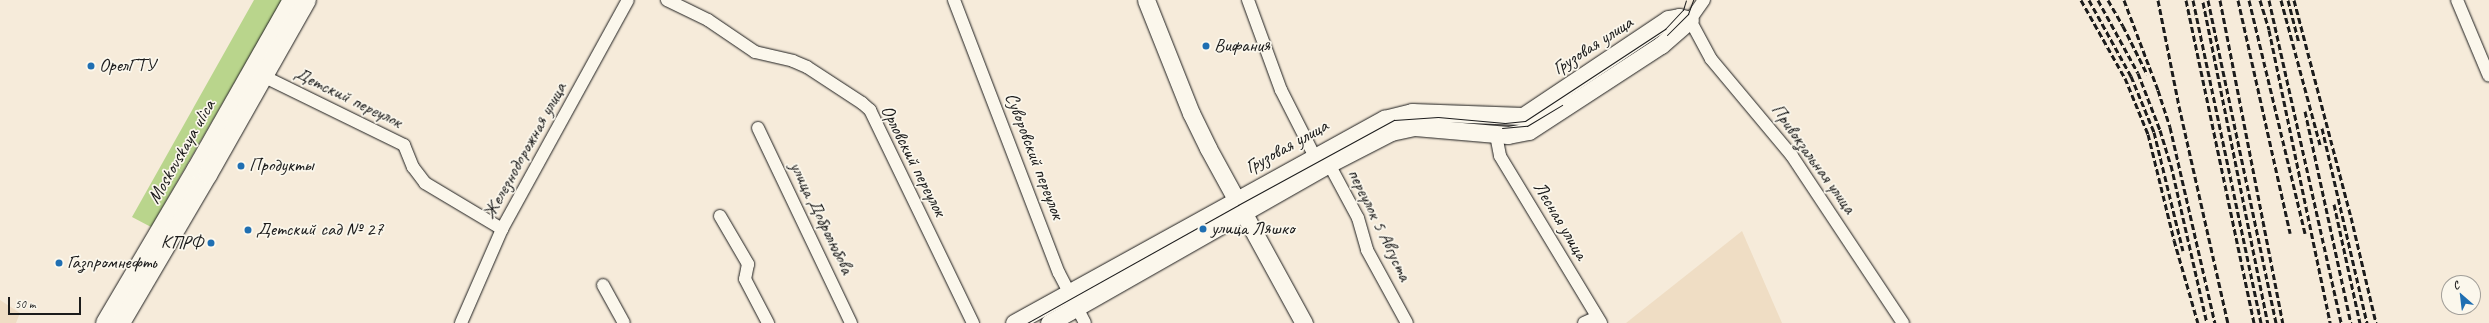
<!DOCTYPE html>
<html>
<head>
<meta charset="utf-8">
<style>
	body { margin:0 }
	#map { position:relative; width:2489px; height:323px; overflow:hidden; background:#f6ebda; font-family:Caveat,sans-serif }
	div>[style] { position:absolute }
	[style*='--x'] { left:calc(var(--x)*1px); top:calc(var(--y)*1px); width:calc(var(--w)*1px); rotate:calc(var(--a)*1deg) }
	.built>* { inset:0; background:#efddc4 }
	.green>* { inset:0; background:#b9d58c }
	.roads { filter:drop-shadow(0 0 1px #1c1c1c) drop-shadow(0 0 1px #1c1c1c) }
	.street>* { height:12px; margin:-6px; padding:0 6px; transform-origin:6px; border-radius:6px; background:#fbf7ec }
	.secondary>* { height:17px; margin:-8.5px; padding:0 8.5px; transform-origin:8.5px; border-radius:8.5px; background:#fbf7ec }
	.primary>* { height:18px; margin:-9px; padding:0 9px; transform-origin:9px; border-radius:9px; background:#fbf7ec }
	.tram>* { height:1px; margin:-0.5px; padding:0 0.5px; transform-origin:0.5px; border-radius:0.5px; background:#1c1c1c }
	.rail>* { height:3px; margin-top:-1.5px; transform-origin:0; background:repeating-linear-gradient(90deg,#1c1c1c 0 6px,transparent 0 9px) }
	.dots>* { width:11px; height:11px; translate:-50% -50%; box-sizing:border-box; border:2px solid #fbf7ec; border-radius:50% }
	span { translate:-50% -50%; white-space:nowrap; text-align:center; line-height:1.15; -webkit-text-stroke:3.5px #fbf7ec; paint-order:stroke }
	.poi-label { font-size:19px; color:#1c1c1c }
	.left { translate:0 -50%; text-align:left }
	.right { translate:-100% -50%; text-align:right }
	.street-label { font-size:19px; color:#1c1c1c }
	.north { position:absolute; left:2441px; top:275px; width:40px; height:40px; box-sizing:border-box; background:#fbf7ec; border:1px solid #a29f99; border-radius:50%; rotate:332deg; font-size:11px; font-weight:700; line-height:16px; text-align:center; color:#1c1c1c }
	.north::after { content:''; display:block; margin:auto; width:14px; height:18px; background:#1f6fb2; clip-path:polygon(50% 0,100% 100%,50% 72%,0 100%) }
	.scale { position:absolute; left:8px; top:297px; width:73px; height:18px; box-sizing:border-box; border:2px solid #1c1c1c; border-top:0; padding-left:5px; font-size:12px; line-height:14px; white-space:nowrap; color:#1c1c1c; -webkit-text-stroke:3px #fbf7ec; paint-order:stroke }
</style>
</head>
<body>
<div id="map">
	<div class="built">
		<i style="clip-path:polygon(1742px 231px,1782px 323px,1626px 323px)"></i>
		<i style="clip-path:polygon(0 300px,20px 313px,16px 323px,0 323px)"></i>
	</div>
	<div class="green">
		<i style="clip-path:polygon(254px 0,282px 0,151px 227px,132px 217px)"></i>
	</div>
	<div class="roads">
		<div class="street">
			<i style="--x:667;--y:0;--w:46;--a:26"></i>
			<i style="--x:708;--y:20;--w:57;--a:34.2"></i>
			<i style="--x:755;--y:52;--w:39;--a:13"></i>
			<i style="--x:793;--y:61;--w:15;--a:23"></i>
			<i style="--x:807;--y:67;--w:66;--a:33.2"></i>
			<i style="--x:862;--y:103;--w:11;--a:41"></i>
			<i style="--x:870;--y:110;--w:237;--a:64.2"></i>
			<i style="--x:954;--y:0;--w:292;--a:69"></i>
			<i style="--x:1059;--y:273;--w:56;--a:62.5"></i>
			<i style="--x:1248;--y:0;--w:96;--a:69.9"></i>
			<i style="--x:1281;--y:90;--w:73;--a:63.1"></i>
			<i style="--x:1704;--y:0;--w:24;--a:125"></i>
			<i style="--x:1690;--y:20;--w:44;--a:61.7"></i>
			<i style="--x:1711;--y:59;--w:126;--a:50.1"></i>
			<i style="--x:1792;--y:156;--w:201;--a:56.4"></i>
			<i style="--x:2457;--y:0;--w:82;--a:67.2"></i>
			<i style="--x:265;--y:77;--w:155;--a:26.1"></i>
			<i style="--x:404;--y:145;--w:24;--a:68"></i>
			<i style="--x:413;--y:167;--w:20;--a:53"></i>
			<i style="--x:425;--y:183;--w:90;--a:30.9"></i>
			<i style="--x:758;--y:128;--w:216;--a:64.5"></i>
			<i style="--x:1496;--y:135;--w:21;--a:79"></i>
			<i style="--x:1500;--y:156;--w:195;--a:58.8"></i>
			<i style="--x:1329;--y:164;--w:61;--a:61.8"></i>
			<i style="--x:1358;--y:218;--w:33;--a:74"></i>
			<i style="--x:1367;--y:250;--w:83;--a:61.3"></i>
			<i style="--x:720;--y:216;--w:56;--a:59.7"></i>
			<i style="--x:748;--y:264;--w:15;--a:101"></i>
			<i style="--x:745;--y:279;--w:50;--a:62.4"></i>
			<i style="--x:603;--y:285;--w:43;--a:61.1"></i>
			<i style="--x:461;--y:323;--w:103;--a:-66.4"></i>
			<i style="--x:502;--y:229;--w:261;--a:-61.2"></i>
			<i style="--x:1584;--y:323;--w:14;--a:-25"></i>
		</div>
		<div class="secondary">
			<i style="--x:1146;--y:0;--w:122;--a:68.3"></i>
			<i style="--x:1191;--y:113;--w:39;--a:64"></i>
			<i style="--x:1208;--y:148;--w:200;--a:61.3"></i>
			<i style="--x:1014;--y:323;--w:423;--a:-28.9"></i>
			<i style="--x:1384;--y:119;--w:29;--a:-14"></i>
			<i style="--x:1412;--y:112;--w:111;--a:2.1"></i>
			<i style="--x:1523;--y:116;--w:174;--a:-33.8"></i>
			<i style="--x:1668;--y:19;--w:11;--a:-10"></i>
			<i style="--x:1679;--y:17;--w:11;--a:15"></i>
			<i style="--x:1049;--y:323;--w:322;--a:-29.6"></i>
			<i style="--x:1329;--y:164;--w:70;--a:-27.3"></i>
			<i style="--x:1391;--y:132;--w:25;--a:-12"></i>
			<i style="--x:1415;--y:127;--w:93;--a:4.9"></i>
			<i style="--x:1508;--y:135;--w:21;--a:-11"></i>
			<i style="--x:1529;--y:131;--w:158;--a:-33.1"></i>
			<i style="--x:1661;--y:45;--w:38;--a:-41"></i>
		</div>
		<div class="primary">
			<i style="--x:105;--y:323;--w:179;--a:-59.4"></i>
			<i style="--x:196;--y:169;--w:194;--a:-60.4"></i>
			<i style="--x:121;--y:323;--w:172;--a:-59.6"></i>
			<i style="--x:208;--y:175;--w:201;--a:-60.5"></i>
		</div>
	</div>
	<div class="tram">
		<i style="--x:1667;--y:35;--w:30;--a:-45"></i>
		<i style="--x:1688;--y:14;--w:15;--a:-70"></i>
		<i style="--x:1502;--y:128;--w:25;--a:-5"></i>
		<i style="--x:1527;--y:126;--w:41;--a:-31"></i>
		<i style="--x:1027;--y:323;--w:242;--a:-29.2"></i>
		<i style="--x:1238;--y:205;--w:178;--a:-28.6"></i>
		<i style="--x:1394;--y:120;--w:44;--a:-3.9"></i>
		<i style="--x:1438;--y:117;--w:67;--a:5.1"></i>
		<i style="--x:1505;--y:123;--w:20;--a:-6"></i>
		<i style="--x:1525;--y:121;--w:168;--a:-33.3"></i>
		<i style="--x:1665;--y:29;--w:26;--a:-47"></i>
		<i style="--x:1683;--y:10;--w:10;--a:-73"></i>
	</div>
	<div class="rail">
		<i style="--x:2081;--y:0;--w:90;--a:60.6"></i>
		<i style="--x:2125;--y:78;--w:61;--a:67.7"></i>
		<i style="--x:2148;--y:134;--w:109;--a:76.2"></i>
		<i style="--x:2174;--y:240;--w:86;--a:73.9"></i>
		<i style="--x:2089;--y:0;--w:87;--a:61.1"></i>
		<i style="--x:2131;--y:76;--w:61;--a:67.7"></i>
		<i style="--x:2154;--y:132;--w:122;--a:76.3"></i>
		<i style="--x:2098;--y:0;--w:83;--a:61.3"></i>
		<i style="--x:2138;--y:73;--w:61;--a:68.9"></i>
		<i style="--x:2160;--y:130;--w:37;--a:73"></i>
		<i style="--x:2171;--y:165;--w:162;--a:77.2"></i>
		<i style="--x:2108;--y:0;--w:30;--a:60"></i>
		<i style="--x:2123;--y:26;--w:54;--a:63.4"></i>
		<i style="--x:2124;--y:0;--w:96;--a:69.3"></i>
		<i style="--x:2158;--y:90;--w:39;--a:72"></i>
		<i style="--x:2170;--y:127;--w:201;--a:77.1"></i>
		<i style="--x:2158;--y:0;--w:108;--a:78.8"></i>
		<i style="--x:2179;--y:106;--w:222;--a:77.3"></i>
		<i style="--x:2186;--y:0;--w:330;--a:78.1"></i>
		<i style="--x:2193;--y:0;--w:330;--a:78.1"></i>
		<i style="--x:2208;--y:0;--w:330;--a:78.1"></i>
		<i style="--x:2220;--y:0;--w:329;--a:79"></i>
		<i style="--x:2238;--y:0;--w:239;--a:77.4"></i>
		<i style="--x:2249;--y:0;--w:240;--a:76.5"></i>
		<i style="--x:2260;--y:0;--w:31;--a:73"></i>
		<i style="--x:2269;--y:30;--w:299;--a:78.2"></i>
		<i style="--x:2269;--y:0;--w:331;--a:77.4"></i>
		<i style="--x:2281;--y:0;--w:150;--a:74.9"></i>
		<i style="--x:2288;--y:0;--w:44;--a:75.7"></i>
		<i style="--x:2294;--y:0;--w:224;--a:75.3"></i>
		<i style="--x:2351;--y:217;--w:109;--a:76.7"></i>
		<i style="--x:2203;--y:2;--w:328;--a:78.6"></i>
		<i style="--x:2305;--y:111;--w:217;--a:77.8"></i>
		<i style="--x:2322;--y:128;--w:200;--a:77"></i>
		<i style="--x:2334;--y:204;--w:122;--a:77.7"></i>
	</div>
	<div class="dots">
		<i style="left:1206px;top:46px;background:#1f6fb2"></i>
		<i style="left:91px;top:66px;background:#1f6fb2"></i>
		<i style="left:241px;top:166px;background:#1f6fb2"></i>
		<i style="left:1203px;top:229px;background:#1f6fb2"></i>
		<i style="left:248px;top:230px;background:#1f6fb2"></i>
		<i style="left:211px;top:243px;background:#1f6fb2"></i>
		<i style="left:59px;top:263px;background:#1f6fb2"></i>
	</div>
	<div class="poi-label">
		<span class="left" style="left:1214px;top:46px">Вифания</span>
		<span class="left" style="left:99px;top:66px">ОрелГТУ</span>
		<span class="left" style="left:249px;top:166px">Продукты</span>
		<span class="left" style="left:1211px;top:229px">улица Ляшко</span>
		<span class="left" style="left:256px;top:230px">Детский сад № 27</span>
		<span class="right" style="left:203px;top:243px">КПРФ</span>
		<span class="left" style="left:67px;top:263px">Газпромнефть</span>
	</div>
	<div class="street-label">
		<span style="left:1593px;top:46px;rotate:-33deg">Грузовая улица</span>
		<span style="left:348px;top:98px;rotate:26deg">Детский переулок</span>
		<span style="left:1287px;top:147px;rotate:-29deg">Грузовая улица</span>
		<span style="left:525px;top:151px;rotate:-61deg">Железнодорожная улица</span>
		<span style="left:182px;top:152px;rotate:-60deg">Moskovskaya ulica</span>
		<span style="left:1034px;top:156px;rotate:69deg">Суворовский переулок</span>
		<span style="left:1813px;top:159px;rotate:54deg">Привокзальная улица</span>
		<span style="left:913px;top:161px;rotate:63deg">Орловский переулок</span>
		<span style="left:821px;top:218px;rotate:64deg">улица Добролюбова</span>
		<span style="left:1560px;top:221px;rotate:59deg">Лесная улица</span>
		<span style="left:1379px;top:225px;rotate:64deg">переулок 5 Августа</span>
	</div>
	<div class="north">С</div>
	<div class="scale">50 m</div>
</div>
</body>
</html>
